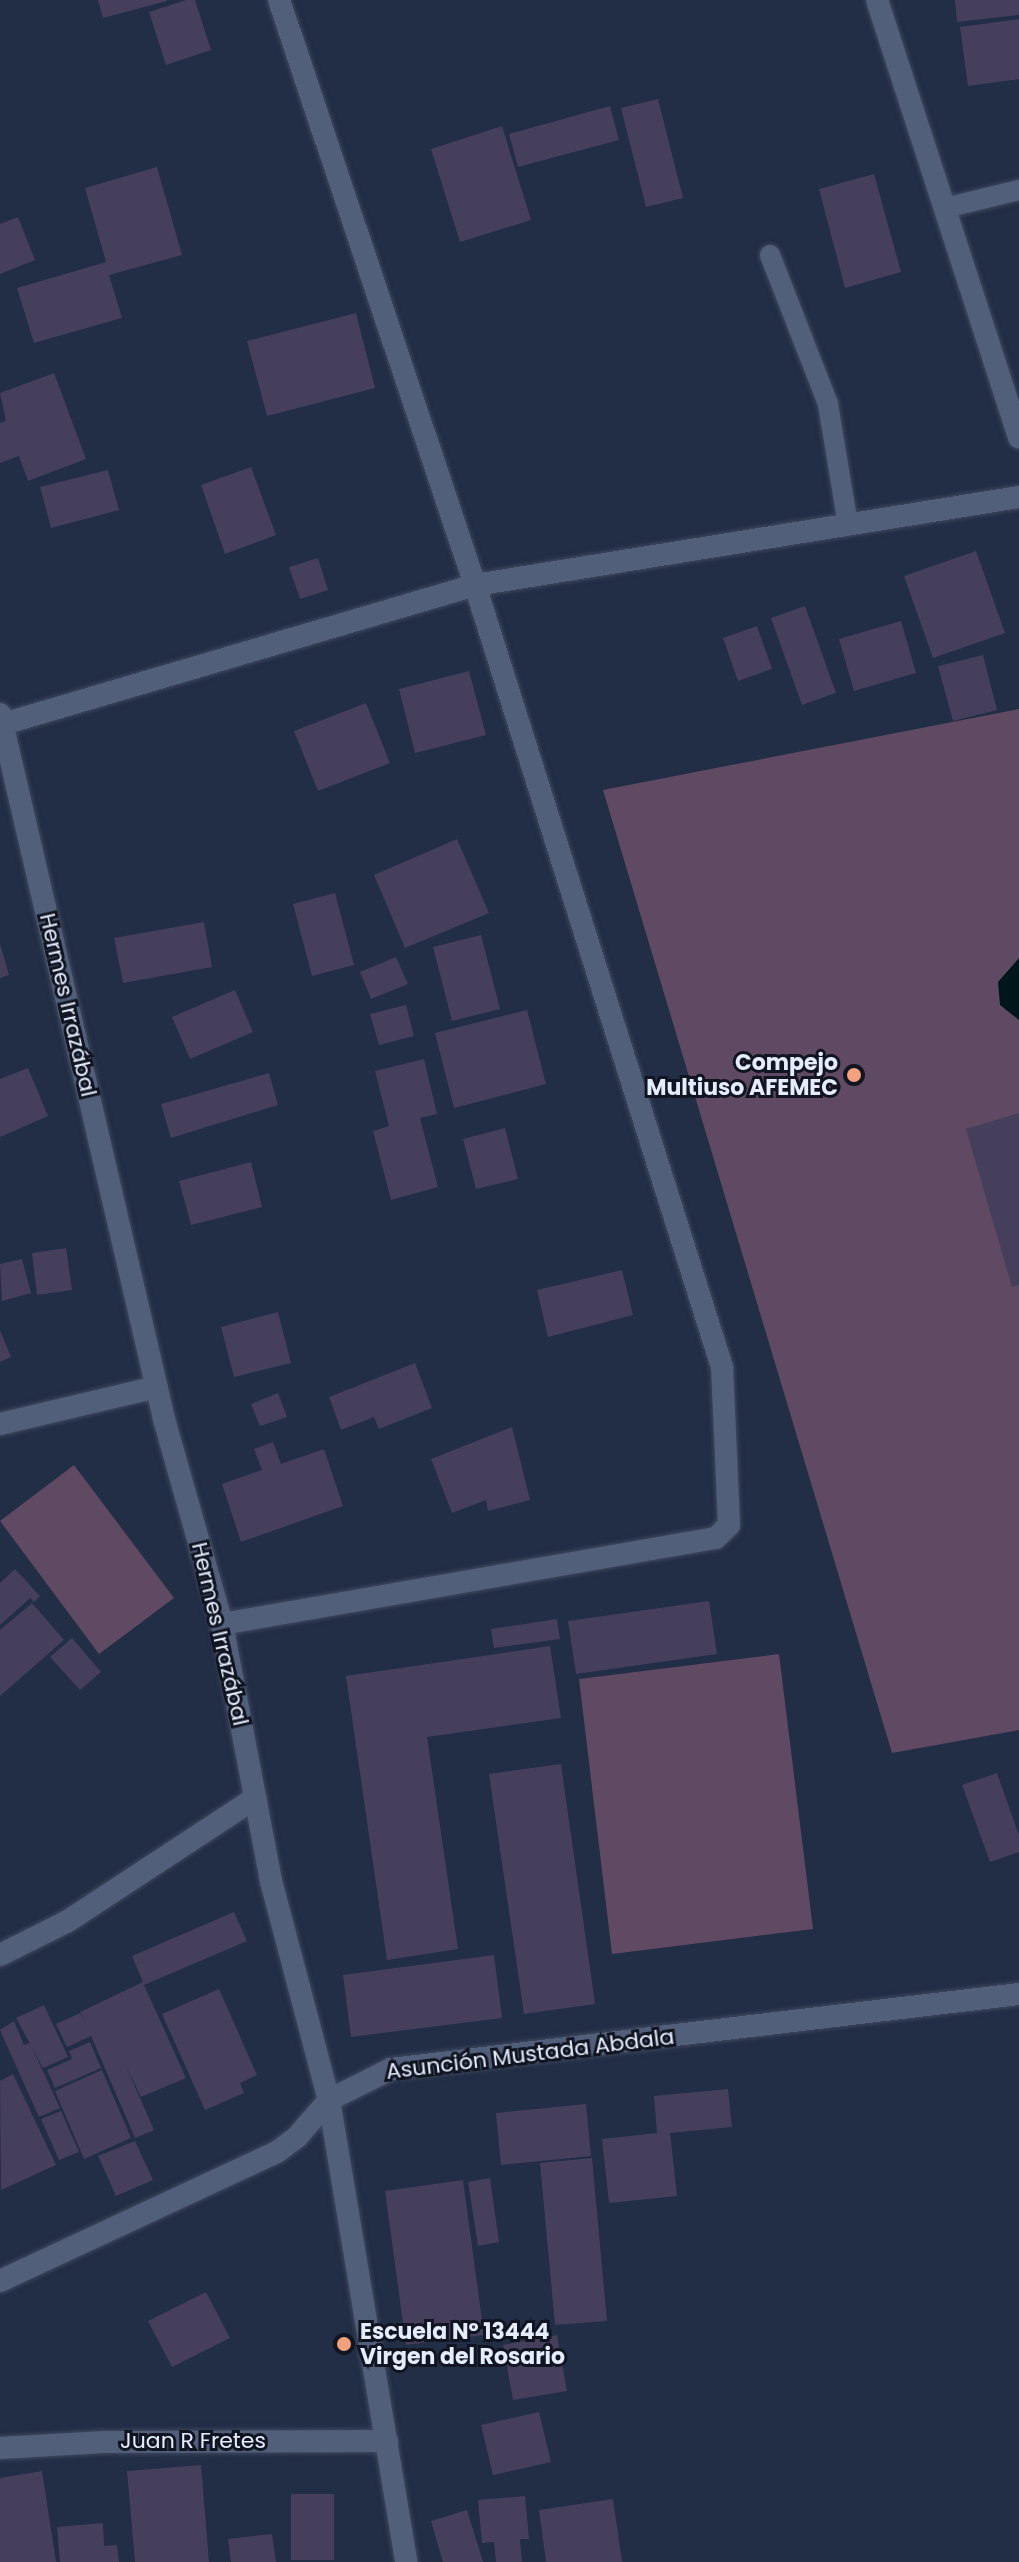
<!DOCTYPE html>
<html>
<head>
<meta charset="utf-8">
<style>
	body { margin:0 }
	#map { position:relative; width:1019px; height:2562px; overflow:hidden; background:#222d46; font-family:Poppins,sans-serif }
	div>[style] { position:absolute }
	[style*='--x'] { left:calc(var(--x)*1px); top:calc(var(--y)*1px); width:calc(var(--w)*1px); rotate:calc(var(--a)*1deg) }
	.green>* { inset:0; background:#604a63 }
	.water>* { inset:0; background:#01161a }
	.building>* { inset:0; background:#453f5c }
	.roads { filter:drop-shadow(0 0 2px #3f485d) drop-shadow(0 0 2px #3f485d) }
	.service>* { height:20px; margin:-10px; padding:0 10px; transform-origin:10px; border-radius:10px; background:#525f7b }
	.minor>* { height:22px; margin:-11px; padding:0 11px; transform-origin:11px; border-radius:11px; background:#525f7b }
	.tertiary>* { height:22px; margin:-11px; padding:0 11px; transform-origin:11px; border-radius:11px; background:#525f7b }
	.dots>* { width:22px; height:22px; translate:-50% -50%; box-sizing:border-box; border:4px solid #101521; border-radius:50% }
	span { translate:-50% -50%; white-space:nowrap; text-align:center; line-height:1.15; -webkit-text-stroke:6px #101521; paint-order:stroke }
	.street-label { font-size:22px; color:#e5ecfd }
	.poi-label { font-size:22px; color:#e5ecfd; font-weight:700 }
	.right { translate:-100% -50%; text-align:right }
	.left { translate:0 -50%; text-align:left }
</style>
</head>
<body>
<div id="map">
	<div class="green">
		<i style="clip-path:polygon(1019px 709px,1019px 1730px,892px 1753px,603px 790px)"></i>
		<i style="clip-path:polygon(74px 1465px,174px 1598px,99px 1654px,0 1521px)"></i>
		<i style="clip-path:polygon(779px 1654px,813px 1929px,612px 1954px,579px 1679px)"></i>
	</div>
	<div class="water">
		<i style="clip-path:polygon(1019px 958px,1019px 1020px,1000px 1005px,998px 982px)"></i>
	</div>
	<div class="building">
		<i style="clip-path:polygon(98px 0,166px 0,167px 1px,103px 18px)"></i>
		<i style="clip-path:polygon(186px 0,195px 0,211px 50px,166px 65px,149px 12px)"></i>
		<i style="clip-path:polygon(955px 0,1019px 0,1019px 15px,957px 22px)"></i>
		<i style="clip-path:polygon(1019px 19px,1019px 79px,968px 86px,960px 27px)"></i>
		<i style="clip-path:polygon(658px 99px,683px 198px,646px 207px,621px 108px)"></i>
		<i style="clip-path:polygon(610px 106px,619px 140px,518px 167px,509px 134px)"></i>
		<i style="clip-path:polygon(502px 126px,531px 220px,460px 242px,431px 149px)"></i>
		<i style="clip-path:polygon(157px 167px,182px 255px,109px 275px,122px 318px,34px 343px,17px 288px,106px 262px,85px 188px)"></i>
		<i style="clip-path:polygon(874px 174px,901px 272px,845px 288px,819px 189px)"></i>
		<i style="clip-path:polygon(18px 217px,35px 260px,0 274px,0 224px)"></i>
		<i style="clip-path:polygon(356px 313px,375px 388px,267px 416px,247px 341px)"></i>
		<i style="clip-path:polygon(54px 373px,86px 459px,28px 481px,19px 456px,0 463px,0 423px,6px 421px,0 393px)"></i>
		<i style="clip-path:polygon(251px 467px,276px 535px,225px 554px,201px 485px)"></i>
		<i style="clip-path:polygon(108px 470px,119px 510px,51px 528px,40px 487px)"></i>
		<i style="clip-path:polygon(976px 551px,1005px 633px,933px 658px,904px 576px)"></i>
		<i style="clip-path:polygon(318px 558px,328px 590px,300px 599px,289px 567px)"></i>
		<i style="clip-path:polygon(805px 606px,836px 693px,802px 705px,771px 618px)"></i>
		<i style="clip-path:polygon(901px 621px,916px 673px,854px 691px,839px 639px)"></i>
		<i style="clip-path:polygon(757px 626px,772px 669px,738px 681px,723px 638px)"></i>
		<i style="clip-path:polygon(983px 655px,997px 710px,953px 721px,938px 666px)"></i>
		<i style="clip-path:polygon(469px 671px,486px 735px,415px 753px,399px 689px)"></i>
		<i style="clip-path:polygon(366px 703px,390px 763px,318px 791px,294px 731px)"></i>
		<i style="clip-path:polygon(457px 839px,489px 913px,405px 948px,374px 875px)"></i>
		<i style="clip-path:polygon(335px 893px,354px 965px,312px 976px,293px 904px)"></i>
		<i style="clip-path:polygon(204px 922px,212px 967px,123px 983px,114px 938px)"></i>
		<i style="clip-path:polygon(481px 935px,500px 1009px,452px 1021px,433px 947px)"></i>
		<i style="clip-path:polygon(0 944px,9px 975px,0 978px)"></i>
		<i style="clip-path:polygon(396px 957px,408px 984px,371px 999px,360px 972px)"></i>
		<i style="clip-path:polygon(235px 990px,253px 1032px,190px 1059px,172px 1017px)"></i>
		<i style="clip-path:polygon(406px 1005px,414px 1036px,379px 1045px,370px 1014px)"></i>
		<i style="clip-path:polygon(527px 1010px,546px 1084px,454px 1108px,435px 1033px)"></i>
		<i style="clip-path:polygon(424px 1059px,437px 1114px,420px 1118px,438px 1187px,391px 1200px,373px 1131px,389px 1126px,375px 1071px)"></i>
		<i style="clip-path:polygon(28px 1068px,48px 1116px,0 1137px,0 1079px)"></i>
		<i style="clip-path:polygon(269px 1073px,278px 1105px,171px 1138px,161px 1104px)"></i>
		<i style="clip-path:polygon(1019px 1113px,1019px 1285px,1012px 1287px,966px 1129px)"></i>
		<i style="clip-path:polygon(505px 1128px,518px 1179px,476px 1189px,463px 1139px)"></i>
		<i style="clip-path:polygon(251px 1162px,262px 1207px,191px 1225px,179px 1181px)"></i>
		<i style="clip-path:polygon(66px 1248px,72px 1290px,37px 1295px,32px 1253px)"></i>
		<i style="clip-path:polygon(22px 1259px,31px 1293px,2px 1301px,0 1264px)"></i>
		<i style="clip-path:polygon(622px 1270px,633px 1315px,548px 1337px,537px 1290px)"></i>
		<i style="clip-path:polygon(278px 1312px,291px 1363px,234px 1377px,221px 1327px)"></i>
		<i style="clip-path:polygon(0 1330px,11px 1357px,0 1362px)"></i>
		<i style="clip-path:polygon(415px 1363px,432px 1408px,379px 1429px,374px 1417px,341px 1430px,329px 1397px)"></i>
		<i style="clip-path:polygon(278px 1393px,287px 1417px,260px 1426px,251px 1404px)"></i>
		<i style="clip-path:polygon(512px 1427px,530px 1500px,488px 1511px,486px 1500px,452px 1513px,431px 1459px)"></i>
		<i style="clip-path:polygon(273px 1442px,281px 1464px,324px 1449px,343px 1506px,241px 1542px,222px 1484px,262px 1470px,254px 1449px)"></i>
		<i style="clip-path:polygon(15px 1569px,40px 1596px,34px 1602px,30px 1598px,0 1625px,0 1583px)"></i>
		<i style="clip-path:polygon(709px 1601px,717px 1654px,576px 1674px,568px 1621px)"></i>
		<i style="clip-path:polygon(32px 1603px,64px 1640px,0 1696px,0 1630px)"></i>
		<i style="clip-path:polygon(557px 1619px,560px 1639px,494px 1648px,491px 1629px)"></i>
		<i style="clip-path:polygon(72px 1638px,101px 1672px,80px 1690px,50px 1657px)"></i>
		<i style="clip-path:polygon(550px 1646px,561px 1718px,427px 1737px,458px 1949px,387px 1960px,346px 1676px)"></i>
		<i style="clip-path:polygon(561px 1764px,595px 2004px,524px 2014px,489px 1774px)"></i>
		<i style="clip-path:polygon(997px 1773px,1019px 1835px,1019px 1852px,990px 1862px,962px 1785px)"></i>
		<i style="clip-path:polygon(234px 1912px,247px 1941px,144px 1985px,186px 2078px,141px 2097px,125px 2064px,154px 2130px,135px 2138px,91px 2036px,67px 2047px,56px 2024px,80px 2013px,86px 2026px,80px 2012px,143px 1982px,132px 1956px)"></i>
		<i style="clip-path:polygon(494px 1955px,502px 2018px,351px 2037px,343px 1975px)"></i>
		<i style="clip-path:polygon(219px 1989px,257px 2075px,240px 2083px,244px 2093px,205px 2110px,162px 2014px)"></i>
		<i style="clip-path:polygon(44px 2005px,68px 2057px,43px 2068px,16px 2018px)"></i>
		<i style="clip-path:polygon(14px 2021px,24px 2045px,30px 2043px,60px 2108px,39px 2117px,0 2030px)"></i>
		<i style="clip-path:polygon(90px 2042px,101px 2068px,55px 2088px,47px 2070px,72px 2059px,69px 2051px)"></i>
		<i style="clip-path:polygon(102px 2070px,131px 2138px,84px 2159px,55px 2091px)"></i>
		<i style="clip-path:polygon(13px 2074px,56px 2165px,1px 2190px,0 2081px)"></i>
		<i style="clip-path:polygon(728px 2089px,732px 2127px,670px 2133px,677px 2196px,609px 2203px,602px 2139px,657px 2133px,654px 2096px)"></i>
		<i style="clip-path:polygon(586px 2104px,591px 2156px,501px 2165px,496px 2113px)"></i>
		<i style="clip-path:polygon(61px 2111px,79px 2152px,59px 2160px,41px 2119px)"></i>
		<i style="clip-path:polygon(135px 2141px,153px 2180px,116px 2196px,98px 2156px)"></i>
		<i style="clip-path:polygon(592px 2158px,607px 2321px,555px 2325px,540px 2163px)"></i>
		<i style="clip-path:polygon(490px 2178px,499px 2242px,478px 2246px,468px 2182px)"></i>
		<i style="clip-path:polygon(463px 2180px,484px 2335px,406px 2345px,385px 2191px)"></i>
		<i style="clip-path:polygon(206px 2292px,230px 2338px,172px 2367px,148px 2321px)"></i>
		<i style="clip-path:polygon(557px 2335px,567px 2391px,513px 2400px,503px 2345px)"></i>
		<i style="clip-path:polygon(539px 2412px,551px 2462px,493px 2475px,481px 2425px)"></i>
		<i style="clip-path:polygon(201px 2465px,209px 2562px,135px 2562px,127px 2471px)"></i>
		<i style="clip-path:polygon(42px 2471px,56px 2562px,0 2562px,0 2478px)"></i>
		<i style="clip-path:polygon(291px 2494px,334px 2494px,334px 2560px,291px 2560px)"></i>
		<i style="clip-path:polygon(525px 2496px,529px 2539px,520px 2539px,522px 2562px,496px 2562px,494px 2542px,482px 2543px,478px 2500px)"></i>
		<i style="clip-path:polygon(613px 2499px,622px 2562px,546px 2562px,539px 2510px)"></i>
		<i style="clip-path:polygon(467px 2510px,483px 2562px,443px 2562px,431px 2521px)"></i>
		<i style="clip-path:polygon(103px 2523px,104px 2546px,117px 2545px,119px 2562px,60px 2562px,57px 2527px)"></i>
		<i style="clip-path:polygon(272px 2534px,276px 2562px,231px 2562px,228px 2539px)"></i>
	</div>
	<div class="roads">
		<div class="service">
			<i style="--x:945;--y:208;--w:76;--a:-13.7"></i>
			<i style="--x:770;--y:255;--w:160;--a:68.7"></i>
			<i style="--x:828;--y:404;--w:123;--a:80.6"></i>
		</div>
		<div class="minor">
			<i style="--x:877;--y:0;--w:460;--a:72"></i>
			<i style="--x:3;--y:724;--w:492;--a:-16.4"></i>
			<i style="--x:475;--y:585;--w:551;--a:-9.19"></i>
			<i style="--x:0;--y:1424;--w:161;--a:-13.3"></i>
			<i style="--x:222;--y:1624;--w:501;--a:-9.88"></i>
			<i style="--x:716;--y:1538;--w:18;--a:-45"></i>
			<i style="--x:729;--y:1525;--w:158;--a:-92.5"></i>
			<i style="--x:722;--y:1367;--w:820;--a:-107.53"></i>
			<i style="--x:475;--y:585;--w:617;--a:-108.52"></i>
			<i style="--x:0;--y:1955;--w:76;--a:-26.6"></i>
			<i style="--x:68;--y:1921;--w:224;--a:-33.3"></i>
			<i style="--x:0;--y:2448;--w:104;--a:-3.3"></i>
			<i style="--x:104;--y:2442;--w:283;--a:-0.2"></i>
		</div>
		<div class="tertiary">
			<i style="--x:0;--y:714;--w:724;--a:76.9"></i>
			<i style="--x:164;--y:1419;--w:213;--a:74.2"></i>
			<i style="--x:222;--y:1624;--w:262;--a:79.2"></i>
			<i style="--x:271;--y:1881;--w:227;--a:75.2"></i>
			<i style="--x:329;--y:2100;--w:468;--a:80.5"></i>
			<i style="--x:0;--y:2281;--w:306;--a:-25"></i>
			<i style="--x:277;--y:2152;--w:25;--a:-37"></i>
			<i style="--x:297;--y:2137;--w:49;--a:-49.1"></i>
			<i style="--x:329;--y:2100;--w:69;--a:-26.6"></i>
			<i style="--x:391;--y:2069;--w:632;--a:-6.81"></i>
		</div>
	</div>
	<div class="dots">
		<i style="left:854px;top:1075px;background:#f1a17c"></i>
		<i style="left:344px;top:2344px;background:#f1a17c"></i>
	</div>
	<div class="street-label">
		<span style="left:68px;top:1005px;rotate:77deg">Hermes Irrazábal</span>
		<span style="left:220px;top:1634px;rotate:77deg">Hermes Irrazábal</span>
		<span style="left:530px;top:2054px;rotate:-7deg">Asunción Mustada Abdala</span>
		<span style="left:193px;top:2441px">Juan R Fretes</span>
	</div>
	<div class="poi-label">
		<span class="right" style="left:838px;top:1075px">Compejo<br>Multiuso AFEMEC</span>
		<span class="left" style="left:360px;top:2344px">Escuela Nº 13444<br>Virgen del Rosario</span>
	</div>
</div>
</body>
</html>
